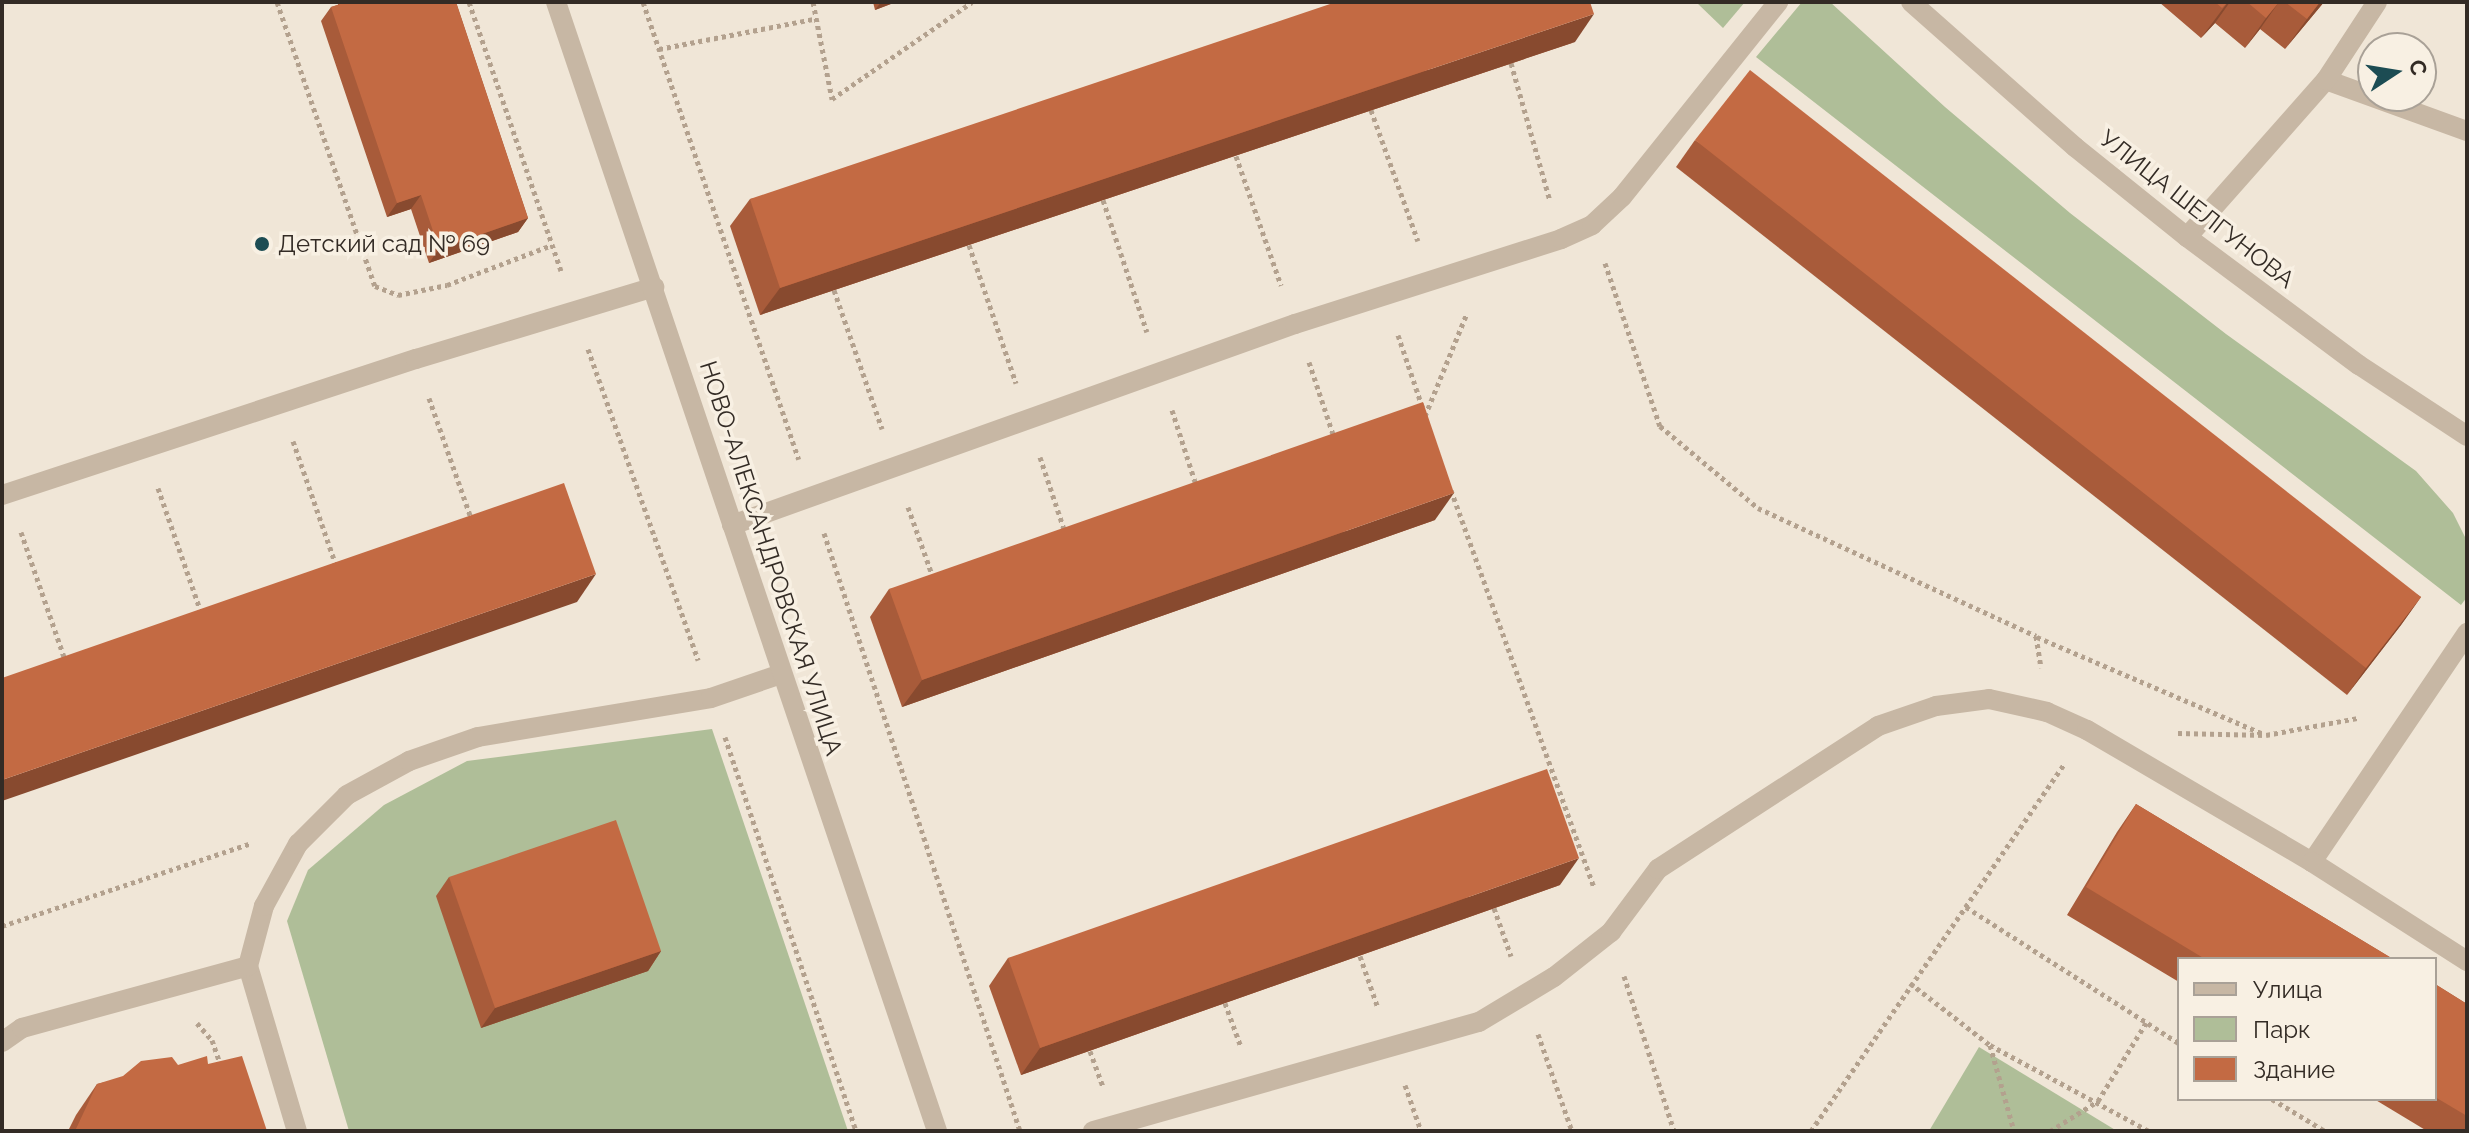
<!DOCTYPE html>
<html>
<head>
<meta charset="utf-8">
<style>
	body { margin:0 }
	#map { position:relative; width:2469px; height:1133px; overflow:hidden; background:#f0e6d7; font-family:Raleway,sans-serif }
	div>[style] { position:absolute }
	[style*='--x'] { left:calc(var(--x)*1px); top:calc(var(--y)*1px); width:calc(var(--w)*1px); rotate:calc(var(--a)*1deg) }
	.green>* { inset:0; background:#afbe98 }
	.path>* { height:5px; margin-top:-2.5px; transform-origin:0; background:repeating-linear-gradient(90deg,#b3a18e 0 4px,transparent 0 8px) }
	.lane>* { height:20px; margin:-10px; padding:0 10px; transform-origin:10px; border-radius:10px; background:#c7b7a4 }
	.street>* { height:20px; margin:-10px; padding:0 10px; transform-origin:10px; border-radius:10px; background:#c7b7a4 }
	.wall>* { inset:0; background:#a85b3a }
	.shaded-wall>* { inset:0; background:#884a2f }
	.building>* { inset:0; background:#c36a43 }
	.dots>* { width:22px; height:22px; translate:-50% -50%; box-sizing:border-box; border:4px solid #f8f0e3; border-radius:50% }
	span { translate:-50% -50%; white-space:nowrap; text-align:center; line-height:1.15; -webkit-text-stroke:7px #f8f0e3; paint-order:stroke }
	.street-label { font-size:24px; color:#332b25 }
	.poi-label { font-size:24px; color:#332b25 }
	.left { translate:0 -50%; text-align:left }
	.frame { position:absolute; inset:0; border:4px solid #332b25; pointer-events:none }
	.legend { position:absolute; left:2177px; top:957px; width:260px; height:144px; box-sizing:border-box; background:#f8f0e3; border:2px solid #a9a197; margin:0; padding:10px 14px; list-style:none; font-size:24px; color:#332b25 }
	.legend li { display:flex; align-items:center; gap:16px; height:40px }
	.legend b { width:40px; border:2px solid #a9a197 }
	.north { position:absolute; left:2357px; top:32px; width:80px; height:80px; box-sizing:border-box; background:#f8f0e3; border:2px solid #a9a197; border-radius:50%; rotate:78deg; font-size:22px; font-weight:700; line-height:32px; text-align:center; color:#332b25 }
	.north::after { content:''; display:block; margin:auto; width:28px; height:36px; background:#1c4c53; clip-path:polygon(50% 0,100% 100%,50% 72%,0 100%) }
</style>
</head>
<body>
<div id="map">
	<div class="green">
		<i style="clip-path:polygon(1696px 2px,1745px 2px,1723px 28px)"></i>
		<i style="clip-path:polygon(1802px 2px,1830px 2px,1945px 107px,2070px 213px,2226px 334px,2416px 471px,2453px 513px,2467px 541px,2467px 597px,2461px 605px,1756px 57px)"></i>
		<i style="clip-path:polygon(712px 729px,848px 1131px,349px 1131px,287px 921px,308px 870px,384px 805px,467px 761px)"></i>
		<i style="clip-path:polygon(1979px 1047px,2117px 1131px,1929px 1131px)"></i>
	</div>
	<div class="path">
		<i style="--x:277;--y:2;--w:300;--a:71"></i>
		<i style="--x:375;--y:286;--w:25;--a:21"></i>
		<i style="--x:398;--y:295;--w:50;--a:-11.5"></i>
		<i style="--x:447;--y:285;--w:112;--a:-20.9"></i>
		<i style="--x:469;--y:2;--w:284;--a:71.1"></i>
		<i style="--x:643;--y:2;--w:483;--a:71.2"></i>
		<i style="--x:813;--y:2;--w:99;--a:78.9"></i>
		<i style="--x:832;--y:99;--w:170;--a:-34.7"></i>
		<i style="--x:659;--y:49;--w:158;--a:-11"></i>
		<i style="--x:1511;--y:63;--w:143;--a:74.2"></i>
		<i style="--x:1371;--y:110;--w:139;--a:70.3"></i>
		<i style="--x:1236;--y:156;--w:137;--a:70.8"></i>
		<i style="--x:1103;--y:200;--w:139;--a:71.6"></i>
		<i style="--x:969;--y:245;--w:146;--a:71.2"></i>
		<i style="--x:1605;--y:263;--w:172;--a:71.4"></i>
		<i style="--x:1660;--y:426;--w:128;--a:39.9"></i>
		<i style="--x:1758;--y:508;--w:306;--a:24.7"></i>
		<i style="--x:2036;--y:636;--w:32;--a:81"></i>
		<i style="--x:834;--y:290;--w:147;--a:70.9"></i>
		<i style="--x:1398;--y:335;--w:78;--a:71.3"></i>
		<i style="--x:588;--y:349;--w:330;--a:70.5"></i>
		<i style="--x:1309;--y:362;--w:82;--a:71.6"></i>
		<i style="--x:429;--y:398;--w:130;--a:70.7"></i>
		<i style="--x:1172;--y:410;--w:82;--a:72.2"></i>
		<i style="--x:1425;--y:416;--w:111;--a:-67.8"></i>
		<i style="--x:293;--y:441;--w:134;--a:70.9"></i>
		<i style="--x:1040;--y:457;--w:82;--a:71.6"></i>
		<i style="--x:158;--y:488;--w:134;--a:70.9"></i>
		<i style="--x:1451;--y:490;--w:422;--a:70.2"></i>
		<i style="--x:908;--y:507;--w:77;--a:70.4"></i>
		<i style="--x:21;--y:532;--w:139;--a:71"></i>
		<i style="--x:824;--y:533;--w:629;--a:71.85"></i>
		<i style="--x:2037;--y:637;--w:246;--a:23.2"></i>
		<i style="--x:2178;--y:733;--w:88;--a:1.3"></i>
		<i style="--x:2266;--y:735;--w:94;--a:-10.5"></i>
		<i style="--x:725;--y:737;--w:415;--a:71.6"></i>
		<i style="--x:1966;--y:907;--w:253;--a:32.6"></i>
		<i style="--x:1494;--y:908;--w:51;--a:70.5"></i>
		<i style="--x:2;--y:926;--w:262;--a:-18.4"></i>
		<i style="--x:1360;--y:956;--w:55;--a:70.9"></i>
		<i style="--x:1624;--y:976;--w:163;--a:72.1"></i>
		<i style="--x:1910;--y:983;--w:101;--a:37.8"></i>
		<i style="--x:1990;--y:1045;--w:181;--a:28.4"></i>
		<i style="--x:1225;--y:1003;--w:47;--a:70"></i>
		<i style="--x:197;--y:1023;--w:23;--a:49"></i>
		<i style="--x:212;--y:1040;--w:28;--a:71"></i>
		<i style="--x:1538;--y:1034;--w:103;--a:70.7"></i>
		<i style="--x:1990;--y:1045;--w:89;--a:74.4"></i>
		<i style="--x:1090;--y:1051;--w:38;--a:70"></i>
		<i style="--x:1405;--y:1085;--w:49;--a:70.8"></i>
		<i style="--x:2272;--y:1099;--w:62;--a:31.1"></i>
		<i style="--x:1811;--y:1131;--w:447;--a:-55.4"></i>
		<i style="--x:2050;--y:1131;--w:57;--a:-32"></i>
		<i style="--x:2098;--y:1101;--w:92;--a:-58.4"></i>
	</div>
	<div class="lane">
		<i style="--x:2326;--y:80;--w:150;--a:19.9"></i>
		<i style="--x:2187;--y:237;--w:210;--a:-48.5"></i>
		<i style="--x:2326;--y:80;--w:93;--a:-56.8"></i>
		<i style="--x:2;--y:495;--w:436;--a:-18.2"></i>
		<i style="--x:416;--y:359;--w:249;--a:-16.8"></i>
		<i style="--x:732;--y:525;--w:598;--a:-19.65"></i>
		<i style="--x:1295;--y:324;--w:279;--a:-17.7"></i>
		<i style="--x:1561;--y:239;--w:34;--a:-24"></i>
		<i style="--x:1592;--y:225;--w:41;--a:-43"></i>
		<i style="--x:1622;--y:197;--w:250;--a:-51.3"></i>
		<i style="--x:2312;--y:862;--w:277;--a:-55.9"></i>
		<i style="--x:248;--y:966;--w:172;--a:73.5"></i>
		<i style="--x:2;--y:1042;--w:24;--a:-35"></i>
		<i style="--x:22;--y:1028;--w:234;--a:-15.3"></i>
		<i style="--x:248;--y:966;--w:62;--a:-75.1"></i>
		<i style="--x:264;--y:906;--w:71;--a:-61.3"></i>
		<i style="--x:298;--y:844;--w:69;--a:-45"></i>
		<i style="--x:347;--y:795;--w:71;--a:-28.7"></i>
		<i style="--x:409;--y:761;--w:73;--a:-19.2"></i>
		<i style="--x:478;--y:737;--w:236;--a:-9.5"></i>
		<i style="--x:711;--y:698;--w:74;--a:-18.9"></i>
		<i style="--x:1093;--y:1131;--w:401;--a:-15.8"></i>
		<i style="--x:1479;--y:1022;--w:87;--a:-31"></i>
		<i style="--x:1554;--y:977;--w:73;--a:-38.3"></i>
		<i style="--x:1611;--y:932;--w:79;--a:-53.3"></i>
		<i style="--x:1658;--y:869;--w:262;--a:-33"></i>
		<i style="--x:1878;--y:726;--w:61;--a:-19"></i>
		<i style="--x:1936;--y:706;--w:53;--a:-7.5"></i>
		<i style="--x:1989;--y:699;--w:59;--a:12.6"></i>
		<i style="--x:2047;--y:712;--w:44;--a:24.2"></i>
		<i style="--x:2087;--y:730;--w:261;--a:30.4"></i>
		<i style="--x:2312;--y:862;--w:184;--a:32.6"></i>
	</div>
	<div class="street">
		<i style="--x:556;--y:2;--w:1192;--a:71.35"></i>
		<i style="--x:1911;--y:2;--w:219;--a:41.5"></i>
		<i style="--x:2075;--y:147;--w:144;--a:38.8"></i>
		<i style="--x:2187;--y:237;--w:214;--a:36.7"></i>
		<i style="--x:2359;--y:365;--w:129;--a:33.3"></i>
	</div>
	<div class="wall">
		<i style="clip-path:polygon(338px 2px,456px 2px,528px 218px,518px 232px,429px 263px,411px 209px,387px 217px,321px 21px,331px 7px,338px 5px)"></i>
		<i style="clip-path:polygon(873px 2px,896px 2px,875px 10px)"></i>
		<i style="clip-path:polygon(2159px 2px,2324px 2px,2285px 49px,2260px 29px,2245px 48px,2215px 23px,2201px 38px)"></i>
		<i style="clip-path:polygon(1575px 42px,760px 315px,730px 226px,750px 199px)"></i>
		<i style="clip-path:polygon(1695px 140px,2421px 597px,2401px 625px,2347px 695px,1676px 167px)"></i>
		<i style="clip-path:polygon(1435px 520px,902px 707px,870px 617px,889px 589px)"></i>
		<i style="clip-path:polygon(2136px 804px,2393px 959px,2179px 959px,2179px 982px,2067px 915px,2117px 832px)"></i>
		<i style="clip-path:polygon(449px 877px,661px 951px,648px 971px,481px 1028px,436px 896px)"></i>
		<i style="clip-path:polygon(1560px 885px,1021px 1075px,989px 986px,1008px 958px)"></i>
		<i style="clip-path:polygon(2435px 984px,2467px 1004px,2467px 1131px,2427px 1131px,2374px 1099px,2435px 1099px)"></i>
		<i style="clip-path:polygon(208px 1064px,267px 1131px,68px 1131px,76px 1115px,97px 1084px,178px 1065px)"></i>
	</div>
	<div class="shaded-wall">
		<i style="clip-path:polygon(881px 2px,896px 2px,875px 10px)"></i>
		<i style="clip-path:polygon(2228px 2px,2230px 2px,2215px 23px,2201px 38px)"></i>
		<i style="clip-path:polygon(2279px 2px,2260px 29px,2245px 48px,2266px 18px)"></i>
		<i style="clip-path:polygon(2320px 2px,2324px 2px,2285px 49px,2307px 19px)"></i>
		<i style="clip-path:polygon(1594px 14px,1575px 42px,760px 315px,780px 288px)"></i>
		<i style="clip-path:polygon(421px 195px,411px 209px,387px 217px,397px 203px)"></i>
		<i style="clip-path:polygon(528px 218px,518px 232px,429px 263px,439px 249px)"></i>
		<i style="clip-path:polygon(1454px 493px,1435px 520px,902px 707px,922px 680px)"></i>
		<i style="clip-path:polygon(596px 574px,577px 602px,2px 801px,2px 780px)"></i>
		<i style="clip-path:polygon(2421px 597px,2401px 625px,2347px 695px,2366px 668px)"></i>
		<i style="clip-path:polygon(1579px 858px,1560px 885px,1021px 1075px,1040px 1048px)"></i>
		<i style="clip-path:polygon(661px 951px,648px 971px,481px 1028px,495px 1008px)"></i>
	</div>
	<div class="building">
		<i style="clip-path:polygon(346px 2px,456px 2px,528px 218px,439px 249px,421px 195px,397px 203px,331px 7px)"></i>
		<i style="clip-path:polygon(1336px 2px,1590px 2px,1594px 14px,780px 288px,750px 199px)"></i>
		<i style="clip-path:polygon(2215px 2px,2228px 2px,2222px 8px)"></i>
		<i style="clip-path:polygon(2247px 2px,2279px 2px,2266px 18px)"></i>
		<i style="clip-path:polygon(2285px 2px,2320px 2px,2307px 19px)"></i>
		<i style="clip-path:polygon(1750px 70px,2421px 597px,2366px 668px,1695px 140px)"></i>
		<i style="clip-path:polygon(1423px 402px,1454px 493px,922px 680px,889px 589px)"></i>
		<i style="clip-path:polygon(564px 483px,596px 574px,2px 780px,2px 678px)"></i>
		<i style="clip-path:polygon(1547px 769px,1579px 858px,1040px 1048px,1008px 958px)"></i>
		<i style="clip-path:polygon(2136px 804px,2393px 959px,2205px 959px,2086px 887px)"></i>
		<i style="clip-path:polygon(616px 820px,661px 951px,495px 1008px,449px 877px)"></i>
		<i style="clip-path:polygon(2435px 984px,2467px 1004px,2467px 1116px,2435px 1097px)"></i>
		<i style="clip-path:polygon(207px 1056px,208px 1064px,242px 1056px,267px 1131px,75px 1131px,97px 1084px,123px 1076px,141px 1061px,172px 1057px,178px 1065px)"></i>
	</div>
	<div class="dots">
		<i style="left:262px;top:244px;background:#1c4c53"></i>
	</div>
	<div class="street-label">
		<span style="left:2197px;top:209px;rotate:38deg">УЛИЦА ШЕЛГУНОВА</span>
		<span style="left:771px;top:558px;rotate:72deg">НОВО-АЛЕКСАНДРОВСКАЯ УЛИЦА</span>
	</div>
	<div class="poi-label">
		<span class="left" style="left:278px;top:244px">Детский сад № 69</span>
	</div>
	<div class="frame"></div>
	<ul class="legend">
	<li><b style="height:10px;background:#c7b7a4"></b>Улица</li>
	<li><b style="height:22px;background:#afbe98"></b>Парк</li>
	<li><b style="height:22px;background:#c36a43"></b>Здание</li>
	</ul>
	<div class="north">С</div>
</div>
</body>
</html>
